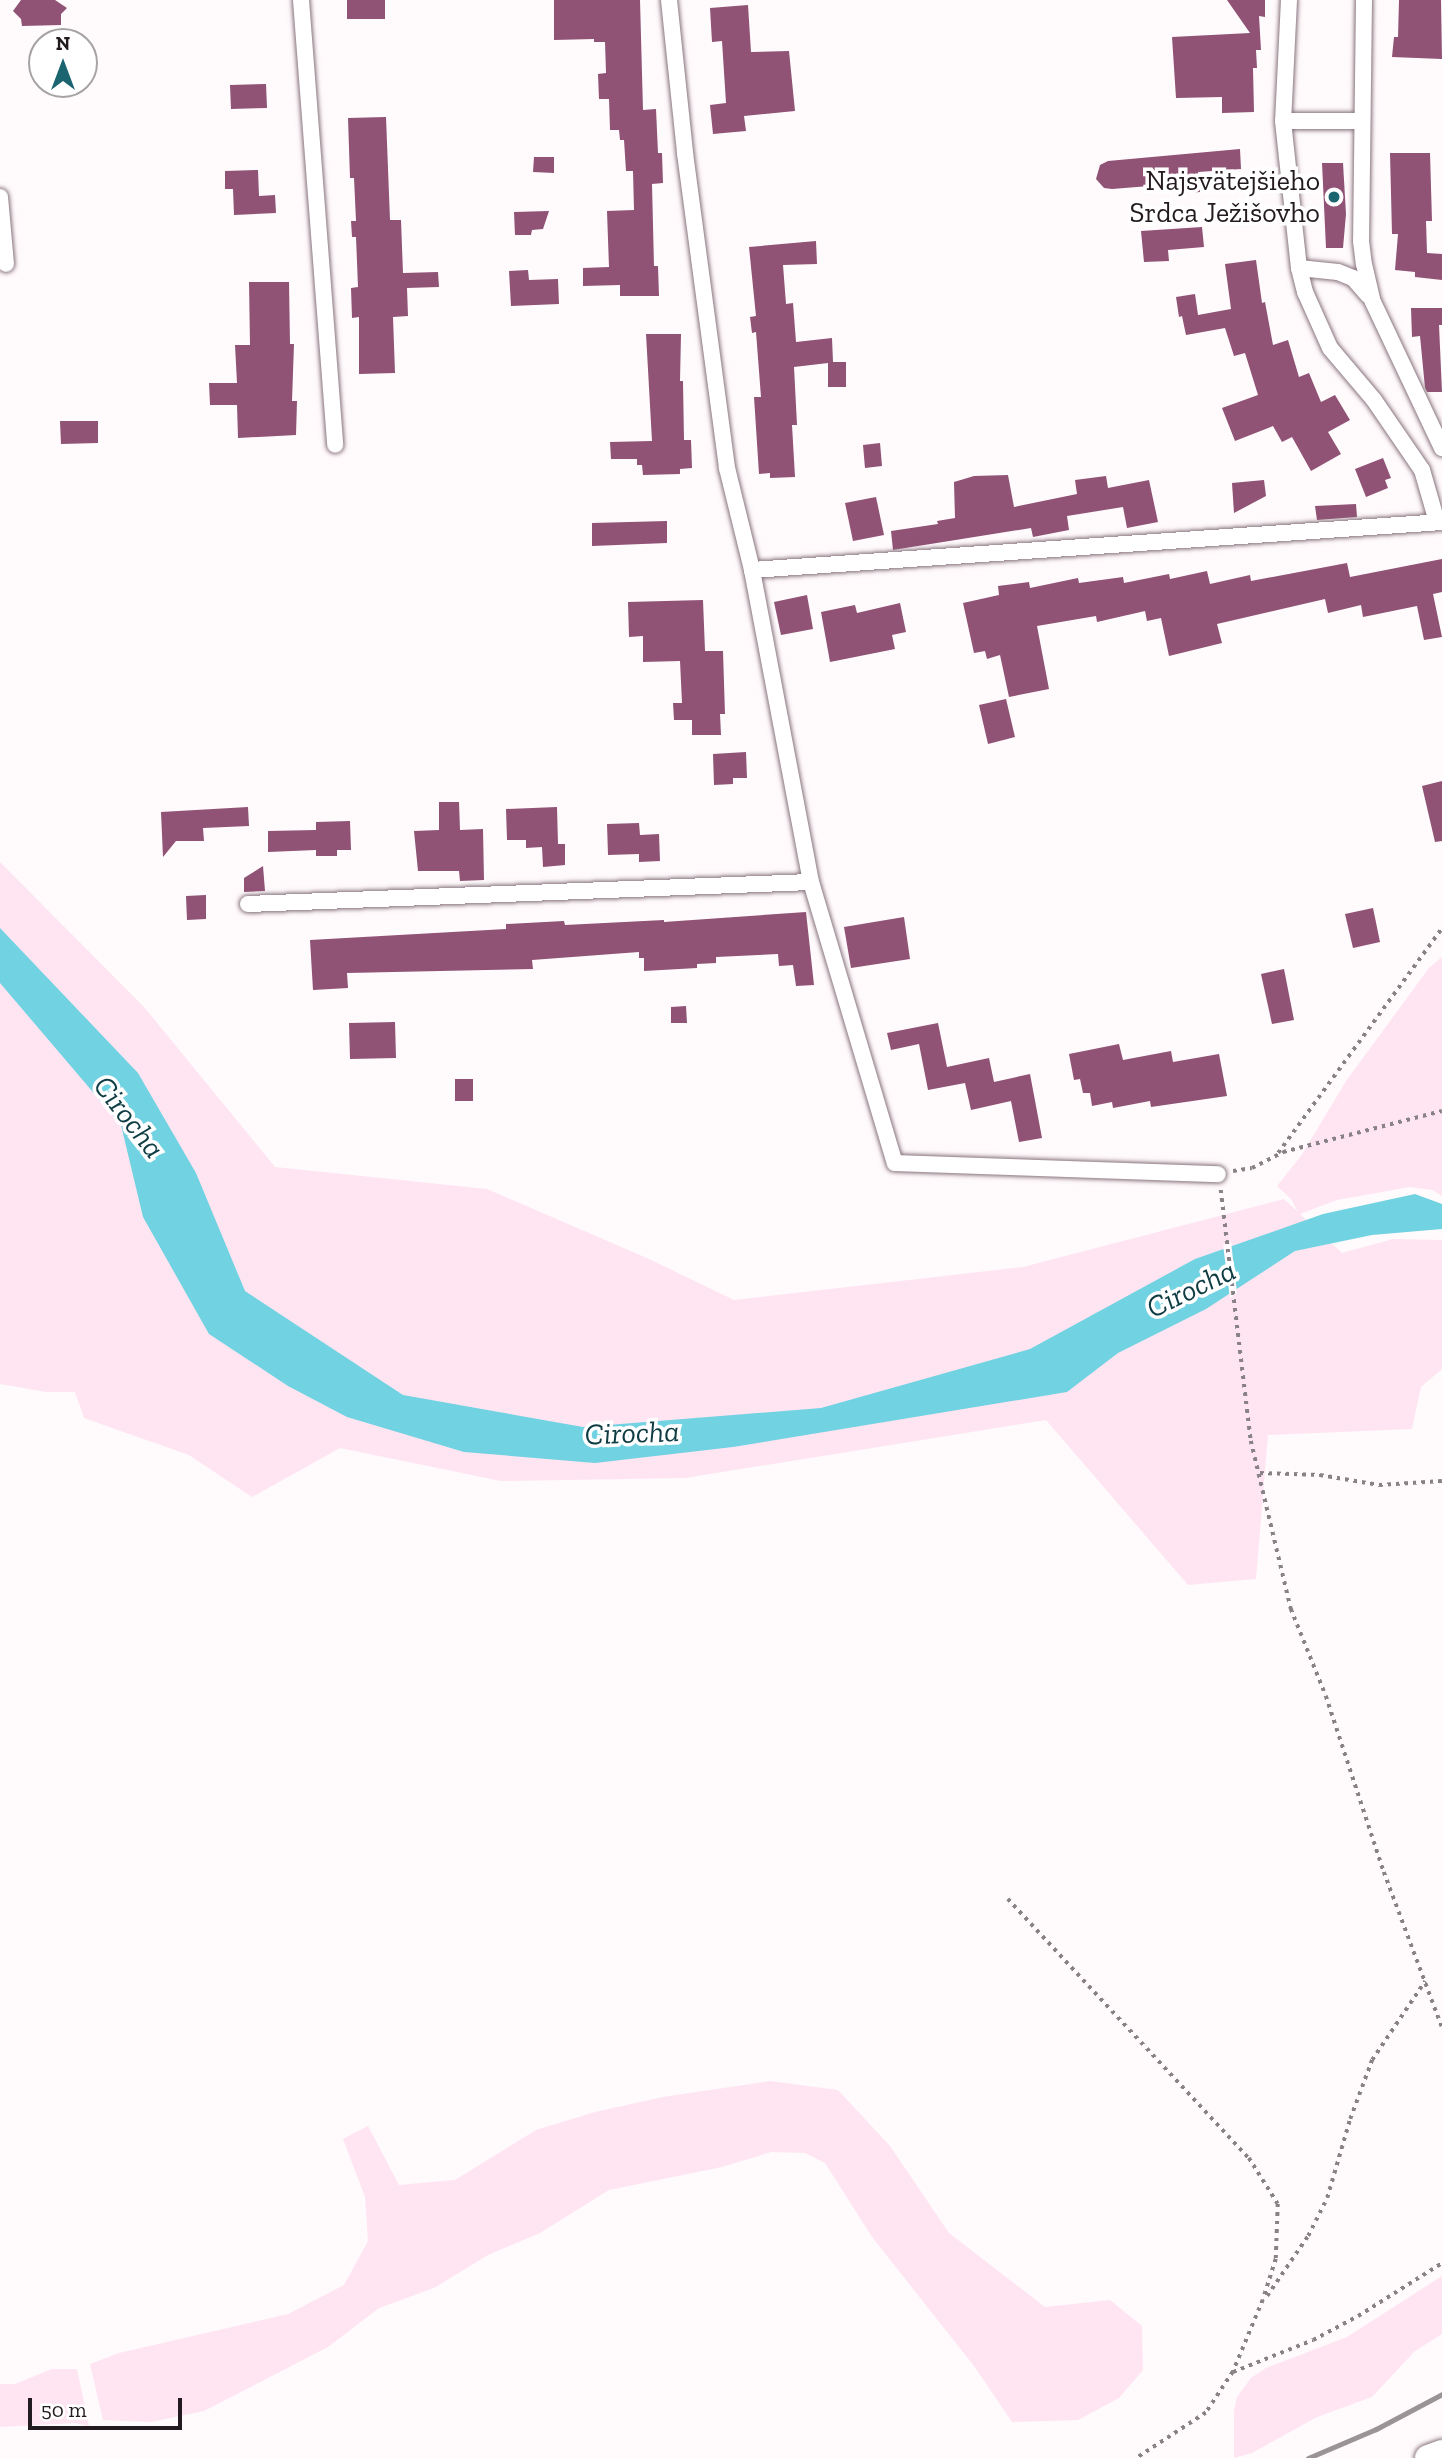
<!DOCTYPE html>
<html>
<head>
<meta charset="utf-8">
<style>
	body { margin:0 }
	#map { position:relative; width:1442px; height:2458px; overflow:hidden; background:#fffafc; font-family:"Zilla Slab",serif }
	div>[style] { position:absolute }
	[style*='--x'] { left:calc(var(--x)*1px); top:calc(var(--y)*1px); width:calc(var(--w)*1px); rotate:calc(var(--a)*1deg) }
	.green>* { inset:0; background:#ffe5f2 }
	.water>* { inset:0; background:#71d2e1 }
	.pier>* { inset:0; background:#fffafc }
	.building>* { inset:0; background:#905275 }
	.path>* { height:3.5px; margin-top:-1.75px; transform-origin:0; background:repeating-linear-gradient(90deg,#888185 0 3.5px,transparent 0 8.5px) }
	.roads { filter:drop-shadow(0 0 2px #89747f) drop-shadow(0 0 2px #89747f) }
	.street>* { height:16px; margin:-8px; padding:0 8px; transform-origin:8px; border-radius:8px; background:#fff }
	.primary>* { height:26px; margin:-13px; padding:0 13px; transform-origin:13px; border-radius:13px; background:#fff }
	.rail>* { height:5px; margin:-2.5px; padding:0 2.5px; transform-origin:2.5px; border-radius:2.5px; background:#9a9497 }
	.dots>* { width:19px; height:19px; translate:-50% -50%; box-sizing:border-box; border:4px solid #fff; border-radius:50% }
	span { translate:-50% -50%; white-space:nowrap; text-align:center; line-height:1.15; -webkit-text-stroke:7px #fff; paint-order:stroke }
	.poi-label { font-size:28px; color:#231a1f }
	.right { translate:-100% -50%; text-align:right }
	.water-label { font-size:30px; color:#0e3c43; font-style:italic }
	.north { position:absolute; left:28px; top:28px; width:70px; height:70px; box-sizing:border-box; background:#fff; border:2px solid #a7a3a5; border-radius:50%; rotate:0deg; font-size:19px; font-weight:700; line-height:28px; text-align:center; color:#231a1f }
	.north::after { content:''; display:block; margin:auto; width:24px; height:32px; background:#1a6570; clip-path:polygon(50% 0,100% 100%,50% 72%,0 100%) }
	.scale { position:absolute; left:28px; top:2398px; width:154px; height:32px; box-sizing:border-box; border:4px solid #231a1f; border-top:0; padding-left:9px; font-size:21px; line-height:24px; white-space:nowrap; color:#231a1f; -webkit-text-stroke:5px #fff; paint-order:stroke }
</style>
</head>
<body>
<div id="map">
	<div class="green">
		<i style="clip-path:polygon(0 862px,144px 1007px,275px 1167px,487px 1189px,649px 1259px,734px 1300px,1023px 1267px,1284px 1199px,1298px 1212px,1291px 1199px,1277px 1186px,1301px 1156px,1346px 1081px,1429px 968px,1442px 957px,1442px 1196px,1432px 1190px,1410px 1187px,1337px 1200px,1300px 1214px,1342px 1253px,1393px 1239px,1442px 1240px,1442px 1369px,1421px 1387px,1412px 1429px,1268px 1435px,1256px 1579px,1188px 1585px,1046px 1420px,685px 1478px,501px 1481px,340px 1448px,252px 1497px,189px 1455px,84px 1418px,75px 1392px,46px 1392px,0 1384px)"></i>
		<i style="clip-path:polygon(770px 2081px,838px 2090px,890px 2146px,949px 2233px,1045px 2307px,1110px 2300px,1142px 2326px,1143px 2370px,1119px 2398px,1078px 2420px,1012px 2422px,974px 2366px,872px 2237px,825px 2163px,805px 2153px,771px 2152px,722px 2167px,609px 2190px,540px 2233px,488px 2255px,434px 2288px,379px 2308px,328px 2347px,204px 2411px,151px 2422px,103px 2420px,90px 2364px,119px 2353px,288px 2314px,344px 2285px,368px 2241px,365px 2197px,343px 2139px,368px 2126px,399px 2185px,455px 2180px,536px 2130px,595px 2112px,663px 2097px)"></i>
		<i style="clip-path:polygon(1442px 2276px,1442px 2334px,1415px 2351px,1372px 2397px,1317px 2417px,1252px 2453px,1234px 2458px,1234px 2411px,1237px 2397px,1251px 2378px,1266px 2368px,1347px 2337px)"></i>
		<i style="clip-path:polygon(52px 2369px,77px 2369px,89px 2426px,74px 2423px,0 2427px,0 2384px,15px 2384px)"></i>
	</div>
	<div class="water">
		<i style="clip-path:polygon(0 928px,138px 1073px,196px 1173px,245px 1291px,403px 1395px,583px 1427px,821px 1408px,1030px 1349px,1195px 1259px,1323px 1214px,1415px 1194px,1442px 1204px,1442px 1229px,1372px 1235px,1295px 1251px,1206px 1309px,1118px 1353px,1067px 1392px,733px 1447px,595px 1463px,464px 1452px,347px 1417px,288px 1386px,209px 1334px,143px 1217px,121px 1125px,0 983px)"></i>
	</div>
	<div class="pier">
		<i style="clip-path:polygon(1231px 1242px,1237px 1293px,1230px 1298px,1223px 1245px)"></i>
	</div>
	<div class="building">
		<i style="clip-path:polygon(21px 0,55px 0,67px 8px,61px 14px,61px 25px,22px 26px,21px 19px,13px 11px)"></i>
		<i style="clip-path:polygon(347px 0,385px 0,385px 19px,347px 19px)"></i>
		<i style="clip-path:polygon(554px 0,640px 0,643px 110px,656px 109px,658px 153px,662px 153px,663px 183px,652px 184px,654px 266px,658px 266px,659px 296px,620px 296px,620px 285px,583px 286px,583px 268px,609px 267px,607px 211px,634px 210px,633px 171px,626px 171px,624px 140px,620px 140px,619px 130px,610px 130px,609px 99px,599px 99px,598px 74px,606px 73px,605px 42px,594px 42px,594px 39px,554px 40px)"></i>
		<i style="clip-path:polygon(1227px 0,1265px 0,1265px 17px,1259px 16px,1261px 50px,1256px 50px,1257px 68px,1253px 68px,1254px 112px,1222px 113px,1222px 97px,1176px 98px,1172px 37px,1250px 33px)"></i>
		<i style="clip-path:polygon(1399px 0,1441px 0,1442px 59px,1392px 57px,1394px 37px,1398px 37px)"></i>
		<i style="clip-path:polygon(748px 5px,751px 52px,789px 51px,795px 111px,744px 116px,746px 131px,713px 134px,710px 105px,726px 103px,722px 41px,712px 42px,710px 8px)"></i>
		<i style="clip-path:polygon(266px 84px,267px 108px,231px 109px,230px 85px)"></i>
		<i style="clip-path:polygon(386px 117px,390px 220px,401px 220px,403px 273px,438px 272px,439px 287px,407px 288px,408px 316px,393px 317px,395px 373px,359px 374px,359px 317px,352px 318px,351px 288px,358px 287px,356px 237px,352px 237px,351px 221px,356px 221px,354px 178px,350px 178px,348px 118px)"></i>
		<i style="clip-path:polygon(1240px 149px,1241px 169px,1198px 172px,1200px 192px,1175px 194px,1174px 184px,1112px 189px,1104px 188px,1096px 179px,1100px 165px,1108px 161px)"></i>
		<i style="clip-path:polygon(1390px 153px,1430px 153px,1432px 221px,1426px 221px,1427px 253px,1442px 254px,1442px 280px,1415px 277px,1415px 272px,1395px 270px,1398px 234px,1392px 234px)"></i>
		<i style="clip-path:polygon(534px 157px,554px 157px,554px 173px,533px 172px)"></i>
		<i style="clip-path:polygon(1322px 163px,1343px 163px,1346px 214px,1343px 248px,1326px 248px)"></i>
		<i style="clip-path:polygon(258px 170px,259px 196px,275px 195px,276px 213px,234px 215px,233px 189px,225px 189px,225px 171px)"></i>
		<i style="clip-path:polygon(549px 211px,543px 229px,532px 230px,531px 235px,515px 235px,514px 212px)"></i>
		<i style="clip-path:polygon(1202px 227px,1204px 247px,1168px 250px,1169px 261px,1144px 262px,1141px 231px)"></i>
		<i style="clip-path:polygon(816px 241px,817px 264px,783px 265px,786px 304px,793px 303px,796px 342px,832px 338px,833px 362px,846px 362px,846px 387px,828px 387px,828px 363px,794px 367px,797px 425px,792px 425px,795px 477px,770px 478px,770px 473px,759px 474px,754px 397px,761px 397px,756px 332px,752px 333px,750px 317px,756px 316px,749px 247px)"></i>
		<i style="clip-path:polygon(1256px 260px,1262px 303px,1265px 302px,1273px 345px,1288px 340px,1299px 377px,1309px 373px,1321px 402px,1335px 395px,1350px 420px,1328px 432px,1341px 454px,1311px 471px,1292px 437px,1282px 442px,1273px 426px,1235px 441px,1222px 408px,1258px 395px,1245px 353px,1234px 356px,1225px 328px,1186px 335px,1182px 316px,1179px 317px,1176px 297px,1195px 294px,1198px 315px,1231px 309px,1225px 264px)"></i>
		<i style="clip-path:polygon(528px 270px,529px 280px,558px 279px,559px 304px,511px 306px,509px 271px)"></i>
		<i style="clip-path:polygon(249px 282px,289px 282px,290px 344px,294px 344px,292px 401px,297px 401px,296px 435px,238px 438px,237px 405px,210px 405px,209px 383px,237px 383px,235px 345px,250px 345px)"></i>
		<i style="clip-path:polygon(1411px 308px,1442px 308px,1442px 325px,1439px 325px,1442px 392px,1427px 392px,1425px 388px,1420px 336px,1412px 337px)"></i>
		<i style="clip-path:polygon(646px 334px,681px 334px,680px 381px,683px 381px,684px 440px,691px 440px,692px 468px,680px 469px,680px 474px,643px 475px,642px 465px,637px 465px,637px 459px,611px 459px,610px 442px,652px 441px)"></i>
		<i style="clip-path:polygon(60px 421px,98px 421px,98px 443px,61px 444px)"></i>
		<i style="clip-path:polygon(880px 443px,882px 466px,865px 468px,863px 445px)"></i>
		<i style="clip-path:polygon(1383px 458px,1391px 478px,1385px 480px,1388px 488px,1366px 497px,1355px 469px)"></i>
		<i style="clip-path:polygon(1008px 475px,1014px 507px,1077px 494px,1075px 480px,1106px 476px,1108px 488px,1149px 480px,1158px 522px,1127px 528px,1123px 507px,1067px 516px,1069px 530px,1033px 537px,1031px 528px,893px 550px,891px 531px,938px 524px,937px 521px,955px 518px,954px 482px,974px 476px)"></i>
		<i style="clip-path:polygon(1264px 480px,1266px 496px,1234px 513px,1232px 483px)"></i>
		<i style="clip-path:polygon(876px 497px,884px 535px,853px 541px,845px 503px)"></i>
		<i style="clip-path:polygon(1356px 504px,1357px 517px,1317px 520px,1315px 506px)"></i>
		<i style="clip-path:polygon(667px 521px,667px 543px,592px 546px,592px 523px)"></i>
		<i style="clip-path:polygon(1442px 559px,1442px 592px,1433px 594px,1442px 637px,1424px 640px,1417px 606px,1363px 617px,1361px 605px,1328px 613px,1325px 599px,1217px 624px,1222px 643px,1169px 656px,1161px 618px,1147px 621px,1145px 611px,1097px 622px,1096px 616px,1037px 626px,1049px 689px,1009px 697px,1000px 655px,987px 659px,985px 651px,974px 653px,963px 603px,999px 595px,998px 586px,1029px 582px,1030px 588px,1078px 578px,1079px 583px,1123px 577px,1124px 583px,1169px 574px,1170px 579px,1207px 571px,1210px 584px,1250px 575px,1251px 581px,1347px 563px,1350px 577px)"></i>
		<i style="clip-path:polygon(807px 595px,813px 629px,781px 635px,774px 602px)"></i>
		<i style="clip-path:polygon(703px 600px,705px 651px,723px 651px,725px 714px,720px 714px,721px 735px,692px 735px,692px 720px,674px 720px,673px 703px,682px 703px,680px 661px,643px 662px,643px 636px,629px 637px,628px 602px)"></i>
		<i style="clip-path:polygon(900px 603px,906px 632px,892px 635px,895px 649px,830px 662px,821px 612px,855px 605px,857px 613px)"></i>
		<i style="clip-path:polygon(1006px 699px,1015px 737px,988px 744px,979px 705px)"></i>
		<i style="clip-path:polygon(746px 752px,747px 778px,733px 778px,733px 784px,714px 785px,713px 754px)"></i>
		<i style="clip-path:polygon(1442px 781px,1442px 841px,1435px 842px,1422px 786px)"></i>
		<i style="clip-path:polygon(439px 802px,459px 802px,460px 830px,483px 829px,484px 880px,460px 881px,459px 871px,418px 871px,414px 831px,439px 830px)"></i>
		<i style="clip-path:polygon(248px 807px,249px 826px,203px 828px,204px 841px,176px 841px,163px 857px,161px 812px)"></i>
		<i style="clip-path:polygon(557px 807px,558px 844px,565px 844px,565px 865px,543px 867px,542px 847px,526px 848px,526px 840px,507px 840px,506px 809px)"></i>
		<i style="clip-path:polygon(350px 821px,351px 850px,337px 850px,337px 856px,316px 856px,316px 850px,268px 852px,268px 831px,316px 830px,316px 822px)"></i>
		<i style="clip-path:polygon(639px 823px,640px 835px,659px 834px,660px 861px,639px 862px,639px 854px,608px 855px,607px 824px)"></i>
		<i style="clip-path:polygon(263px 866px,265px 891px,244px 892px,244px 878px)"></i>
		<i style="clip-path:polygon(206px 895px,206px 919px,187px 920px,186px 896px)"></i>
		<i style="clip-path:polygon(1373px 908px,1380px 942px,1353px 948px,1345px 914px)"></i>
		<i style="clip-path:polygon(806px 912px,814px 985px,796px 986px,793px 965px,779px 966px,778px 954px,716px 957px,716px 963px,697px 964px,697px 968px,644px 971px,644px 958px,639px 958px,639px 952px,532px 960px,533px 969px,347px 973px,348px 988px,313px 990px,310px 940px,506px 929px,506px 924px,564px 921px,565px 925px,664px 920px,664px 922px)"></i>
		<i style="clip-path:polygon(904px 917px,910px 959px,851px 968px,844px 927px)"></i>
		<i style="clip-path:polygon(1284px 969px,1294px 1020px,1272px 1024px,1261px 974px)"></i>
		<i style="clip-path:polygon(686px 1006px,687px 1023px,671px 1023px,671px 1007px)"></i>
		<i style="clip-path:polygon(395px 1022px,396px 1058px,350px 1059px,349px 1023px)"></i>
		<i style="clip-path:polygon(938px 1023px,947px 1067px,989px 1058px,994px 1082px,1030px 1074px,1042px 1138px,1019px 1142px,1011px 1101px,971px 1110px,965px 1083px,928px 1090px,919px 1044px,891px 1050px,887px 1033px)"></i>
		<i style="clip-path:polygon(1119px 1044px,1123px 1060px,1171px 1051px,1173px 1062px,1219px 1054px,1227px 1096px,1151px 1107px,1150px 1101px,1113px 1108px,1112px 1102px,1092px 1106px,1090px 1093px,1083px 1093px,1080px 1079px,1074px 1080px,1069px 1054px)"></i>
		<i style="clip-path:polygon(455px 1079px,473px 1079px,473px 1101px,455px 1101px)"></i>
	</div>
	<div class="path">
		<i style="--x:1278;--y:1153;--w:278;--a:-53.9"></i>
		<i style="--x:1233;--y:1171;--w:19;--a:-9"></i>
		<i style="--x:1252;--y:1168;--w:35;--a:-27"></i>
		<i style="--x:1283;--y:1152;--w:164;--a:-14.5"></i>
		<i style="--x:1221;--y:1190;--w:253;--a:83.2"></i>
		<i style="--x:1251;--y:1441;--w:173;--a:76.6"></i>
		<i style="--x:1291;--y:1609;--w:94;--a:68.1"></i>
		<i style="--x:1326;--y:1696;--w:185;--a:71.8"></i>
		<i style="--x:1384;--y:1872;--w:165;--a:69.5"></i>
		<i style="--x:1260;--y:1473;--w:60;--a:1.9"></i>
		<i style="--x:1320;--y:1475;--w:60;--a:9.6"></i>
		<i style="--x:1379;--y:1485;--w:63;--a:-3.6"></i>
		<i style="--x:1008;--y:1899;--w:354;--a:47.1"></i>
		<i style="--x:1249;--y:2158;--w:54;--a:57.8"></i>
		<i style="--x:1278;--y:2204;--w:55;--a:92.1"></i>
		<i style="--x:1276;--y:2259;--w:43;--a:107.6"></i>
		<i style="--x:1263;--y:2300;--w:78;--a:112.6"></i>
		<i style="--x:1233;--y:2372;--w:49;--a:123.4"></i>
		<i style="--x:1206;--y:2413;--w:82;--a:146.9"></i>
		<i style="--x:1267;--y:2296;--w:73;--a:-55.7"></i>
		<i style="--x:1308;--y:2236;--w:42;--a:-63.4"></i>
		<i style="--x:1327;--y:2198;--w:82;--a:-73.8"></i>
		<i style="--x:1350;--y:2119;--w:63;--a:-69.6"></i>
		<i style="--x:1372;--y:2060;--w:95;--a:-56.1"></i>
		<i style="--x:1233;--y:2372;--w:86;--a:-21.8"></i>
		<i style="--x:1313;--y:2340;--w:51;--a:-28.1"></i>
		<i style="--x:1358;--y:2316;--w:99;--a:-32.2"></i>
	</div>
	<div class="roads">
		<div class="street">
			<i style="--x:301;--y:0;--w:446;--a:85.6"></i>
			<i style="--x:669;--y:0;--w:154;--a:84"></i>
			<i style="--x:685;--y:153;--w:318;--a:82.4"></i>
			<i style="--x:727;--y:468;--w:105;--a:76.2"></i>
			<i style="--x:752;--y:570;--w:318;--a:79.3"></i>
			<i style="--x:811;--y:882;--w:293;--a:73.4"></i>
			<i style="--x:895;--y:1163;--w:323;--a:2"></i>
			<i style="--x:1289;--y:0;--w:121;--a:92.8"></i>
			<i style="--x:1283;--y:121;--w:148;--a:83.8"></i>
			<i style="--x:1299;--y:268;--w:25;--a:76"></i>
			<i style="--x:1305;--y:292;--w:61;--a:65.9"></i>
			<i style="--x:1330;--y:348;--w:68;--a:49.8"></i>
			<i style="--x:1374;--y:400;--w:85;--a:55.6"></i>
			<i style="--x:1422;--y:470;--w:54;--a:73.9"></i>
			<i style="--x:1364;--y:0;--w:241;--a:90.7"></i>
			<i style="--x:1361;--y:241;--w:23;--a:83"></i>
			<i style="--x:1364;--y:264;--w:37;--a:77"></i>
			<i style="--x:1372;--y:300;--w:164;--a:64.7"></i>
			<i style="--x:1283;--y:121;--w:79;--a:0"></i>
			<i style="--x:0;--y:197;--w:67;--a:84.9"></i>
			<i style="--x:1299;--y:268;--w:39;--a:6"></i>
			<i style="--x:1338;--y:272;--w:16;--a:22"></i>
			<i style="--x:1353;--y:278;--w:23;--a:49"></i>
			<i style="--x:752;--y:570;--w:692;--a:-3.98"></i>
			<i style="--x:248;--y:904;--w:563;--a:-2.24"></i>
		</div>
		<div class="primary">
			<i style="--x:1428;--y:2458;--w:15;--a:-20"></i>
		</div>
	</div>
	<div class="rail">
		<i style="--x:1308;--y:2458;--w:74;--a:-23.1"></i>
		<i style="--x:1376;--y:2429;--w:75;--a:-27.9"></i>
	</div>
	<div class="dots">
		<i style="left:1334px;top:197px;background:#1a6570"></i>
	</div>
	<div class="poi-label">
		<span class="right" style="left:1320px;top:197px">Najsvätejšieho<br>Srdca Ježišovho</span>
	</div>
	<div class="water-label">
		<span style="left:129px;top:1117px;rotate:52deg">Cirocha</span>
		<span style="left:1191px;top:1289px;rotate:-26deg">Cirocha</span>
		<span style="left:632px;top:1433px;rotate:-2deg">Cirocha</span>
	</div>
	<div class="north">N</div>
	<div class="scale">50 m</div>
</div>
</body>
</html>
